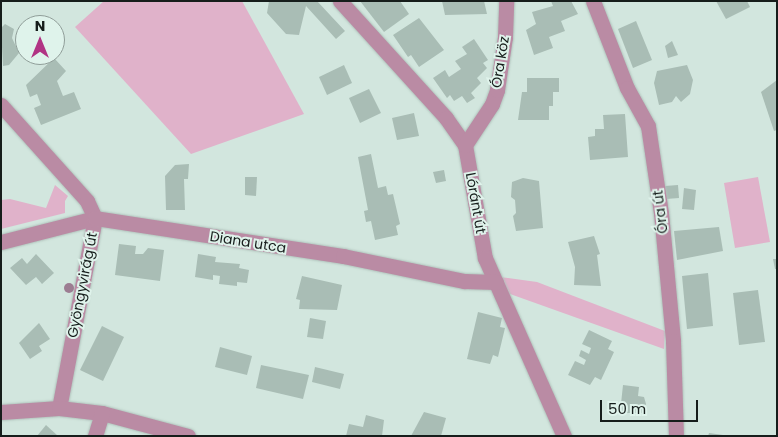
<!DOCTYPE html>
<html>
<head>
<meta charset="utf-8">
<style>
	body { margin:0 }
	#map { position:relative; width:778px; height:437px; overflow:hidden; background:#d2e6de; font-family:Poppins,sans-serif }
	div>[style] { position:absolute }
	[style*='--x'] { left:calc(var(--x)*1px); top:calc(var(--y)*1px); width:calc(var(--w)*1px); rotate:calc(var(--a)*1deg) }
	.green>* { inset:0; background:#e0b2ca }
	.building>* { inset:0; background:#a9bdb5 }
	.roads { filter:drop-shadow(0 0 1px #b0c2bb) drop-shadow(0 0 1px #b0c2bb) }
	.minor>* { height:15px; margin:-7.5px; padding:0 7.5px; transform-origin:7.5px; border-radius:7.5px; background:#ba8ba4 }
	.trees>* { width:10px; height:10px; margin:-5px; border-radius:50%; background:#9c7d92 }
	span { translate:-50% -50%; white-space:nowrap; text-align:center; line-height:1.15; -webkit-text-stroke:4px #dff3eb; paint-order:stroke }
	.street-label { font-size:14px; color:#161d1b }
	.frame { position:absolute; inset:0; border:2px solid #161d1b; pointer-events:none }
	.north { position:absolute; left:15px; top:15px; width:50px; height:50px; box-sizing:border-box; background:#dff3eb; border:1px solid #8f9d98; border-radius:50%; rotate:0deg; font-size:14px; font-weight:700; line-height:20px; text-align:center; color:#161d1b }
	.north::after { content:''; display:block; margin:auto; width:18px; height:22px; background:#b13484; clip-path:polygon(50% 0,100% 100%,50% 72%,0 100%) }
	.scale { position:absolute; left:600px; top:400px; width:98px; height:22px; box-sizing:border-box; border:2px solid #161d1b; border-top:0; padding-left:6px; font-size:15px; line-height:18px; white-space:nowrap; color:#161d1b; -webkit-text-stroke:4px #dff3eb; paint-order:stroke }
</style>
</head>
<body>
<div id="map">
	<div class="green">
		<i style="clip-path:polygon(104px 1px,242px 1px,304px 114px,191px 154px,75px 27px)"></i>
		<i style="clip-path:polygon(758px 177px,770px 242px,735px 248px,724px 183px)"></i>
		<i style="clip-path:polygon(55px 185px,68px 196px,65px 201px,65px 213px,1px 229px,1px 200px,10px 199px,46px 208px)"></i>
		<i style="clip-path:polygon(500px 277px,537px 282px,665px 331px,664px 349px,507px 293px)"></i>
	</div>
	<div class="building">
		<i style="clip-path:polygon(269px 1px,317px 1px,345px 31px,336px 39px,306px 6px,299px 35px,286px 34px,267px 13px)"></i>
		<i style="clip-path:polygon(360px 1px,400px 1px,409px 14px,384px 32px)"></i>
		<i style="clip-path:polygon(442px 1px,484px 1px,487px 14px,445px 15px)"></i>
		<i style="clip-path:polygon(551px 1px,571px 1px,578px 14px,561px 21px,565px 31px,549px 37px,553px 48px,534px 55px,526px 30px,536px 24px,532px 12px,553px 6px)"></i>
		<i style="clip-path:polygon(716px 1px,747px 1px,750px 7px,726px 19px)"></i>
		<i style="clip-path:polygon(419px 18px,444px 50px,419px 67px,411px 55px,408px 57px,393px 35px)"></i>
		<i style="clip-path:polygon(636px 21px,652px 60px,633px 68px,618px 29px)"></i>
		<i style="clip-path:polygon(5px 24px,14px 29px,12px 38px,19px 53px,9px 65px,3px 66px,1px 28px)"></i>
		<i style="clip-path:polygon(474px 39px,488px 60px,483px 63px,487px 68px,477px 78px,481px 83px,471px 93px,475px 98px,467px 103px,462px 96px,454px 101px,450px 95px,447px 98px,433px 78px,445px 70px,449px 77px,461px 69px,455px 61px,467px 54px,462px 47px)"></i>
		<i style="clip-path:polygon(672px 41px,678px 55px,668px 58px,665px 46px)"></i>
		<i style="clip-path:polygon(54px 58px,66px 71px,57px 81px,63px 96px,74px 92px,81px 109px,41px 125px,34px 108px,41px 105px,37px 94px,30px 97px,26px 85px)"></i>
		<i style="clip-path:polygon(344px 65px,352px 83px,327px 95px,319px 77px)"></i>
		<i style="clip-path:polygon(687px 65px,693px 80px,690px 94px,681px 102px,676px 96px,672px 102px,659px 105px,654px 83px,657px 71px)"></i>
		<i style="clip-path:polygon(527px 78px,559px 78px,559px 92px,553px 92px,553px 106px,549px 106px,549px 120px,518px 120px,522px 92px,527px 92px)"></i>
		<i style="clip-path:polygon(777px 80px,777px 130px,774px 131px,761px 92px)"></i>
		<i style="clip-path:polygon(369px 89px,381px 113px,360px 123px,349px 98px)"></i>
		<i style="clip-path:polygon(414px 113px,419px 136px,397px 140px,392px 118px)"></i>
		<i style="clip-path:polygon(625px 114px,628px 157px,590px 160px,588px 137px,595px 136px,595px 129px,604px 129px,603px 115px)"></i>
		<i style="clip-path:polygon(371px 154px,378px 188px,386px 186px,388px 195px,393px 194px,400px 224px,396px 226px,398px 235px,375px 240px,371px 221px,366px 222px,364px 211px,368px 210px,358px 157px)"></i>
		<i style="clip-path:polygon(189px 164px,188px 179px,184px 179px,185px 210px,166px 210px,165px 176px,175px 165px)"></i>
		<i style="clip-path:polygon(444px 170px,446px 181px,436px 183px,433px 172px)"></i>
		<i style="clip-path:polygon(245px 177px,257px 177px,256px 196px,245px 195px)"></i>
		<i style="clip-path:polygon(523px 178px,539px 181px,543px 228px,516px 231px,513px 216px,516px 213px,515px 200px,511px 197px,512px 182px)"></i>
		<i style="clip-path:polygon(678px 185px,679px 198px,666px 199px,665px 186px)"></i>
		<i style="clip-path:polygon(684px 188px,696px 190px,694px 210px,682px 209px)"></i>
		<i style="clip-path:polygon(719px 227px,723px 251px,677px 260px,674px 231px)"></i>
		<i style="clip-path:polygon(594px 236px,600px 254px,597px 255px,601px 286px,574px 285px,575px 267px,568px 242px)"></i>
		<i style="clip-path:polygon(119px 244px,136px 246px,135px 254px,143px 254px,148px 248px,164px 250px,160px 281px,115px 275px)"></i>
		<i style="clip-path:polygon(36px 254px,54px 273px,42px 284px,36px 277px,26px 285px,10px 268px,22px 258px,27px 264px)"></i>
		<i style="clip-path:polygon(198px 254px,216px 257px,215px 262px,240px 264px,239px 268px,249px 270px,247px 283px,237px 282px,237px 286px,219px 284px,220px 276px,213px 275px,213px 280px,195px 277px)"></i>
		<i style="clip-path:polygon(773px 259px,777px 259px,777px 269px,775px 269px)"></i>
		<i style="clip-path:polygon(708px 273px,713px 326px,687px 329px,682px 276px)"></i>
		<i style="clip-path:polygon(302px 276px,342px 285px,337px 310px,299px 309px,300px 300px,296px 299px)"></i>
		<i style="clip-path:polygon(758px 290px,765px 342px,739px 345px,733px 293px)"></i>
		<i style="clip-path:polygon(478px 312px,502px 318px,500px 327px,505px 328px,498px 357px,493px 355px,490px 364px,467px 359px)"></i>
		<i style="clip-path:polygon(310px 318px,326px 321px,323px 339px,307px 337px)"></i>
		<i style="clip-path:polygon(39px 323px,50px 339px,39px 346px,42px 351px,30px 359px,19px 343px)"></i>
		<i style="clip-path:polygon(102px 326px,124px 337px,103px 381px,80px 370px)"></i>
		<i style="clip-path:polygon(589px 330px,612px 341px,608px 349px,614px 352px,601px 380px,595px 377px,590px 385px,568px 375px,575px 361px,584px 365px,586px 360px,579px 356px,581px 350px,589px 354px,591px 348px,582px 344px)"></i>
		<i style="clip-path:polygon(220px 347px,252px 356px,247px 375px,215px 367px)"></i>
		<i style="clip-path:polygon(261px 365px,309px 375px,303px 399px,256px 388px)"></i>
		<i style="clip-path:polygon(315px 367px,344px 374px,340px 389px,312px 382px)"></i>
		<i style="clip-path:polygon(623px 385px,639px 387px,638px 396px,644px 397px,646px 404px,642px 413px,620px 413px)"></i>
		<i style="clip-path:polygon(424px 412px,446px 418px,441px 436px,411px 436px)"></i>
		<i style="clip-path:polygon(366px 415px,384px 420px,382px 436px,346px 436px,349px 424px,363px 427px)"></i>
		<i style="clip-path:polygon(46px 425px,58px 436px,37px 436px)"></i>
		<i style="clip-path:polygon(709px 433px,723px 435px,723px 436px,708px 436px)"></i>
	</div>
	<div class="roads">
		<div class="minor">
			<i style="--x:340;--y:1;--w:158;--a:47.8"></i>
			<i style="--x:446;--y:118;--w:33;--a:55"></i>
			<i style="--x:465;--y:145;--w:115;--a:80"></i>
			<i style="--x:485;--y:258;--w:195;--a:66.1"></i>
			<i style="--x:593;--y:1;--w:93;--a:68.7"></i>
			<i style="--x:627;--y:88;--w:43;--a:61.1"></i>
			<i style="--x:648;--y:126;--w:88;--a:81.5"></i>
			<i style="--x:661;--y:213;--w:129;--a:84.6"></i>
			<i style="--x:673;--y:341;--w:95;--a:88.2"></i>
			<i style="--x:1;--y:105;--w:129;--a:48.1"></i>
			<i style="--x:87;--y:201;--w:19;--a:65"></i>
			<i style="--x:95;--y:218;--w:193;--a:100.7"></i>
			<i style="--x:465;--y:145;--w:49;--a:-56.6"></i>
			<i style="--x:492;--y:104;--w:15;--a:-70"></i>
			<i style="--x:497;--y:90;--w:54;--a:-81.4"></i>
			<i style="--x:505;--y:37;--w:36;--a:-88"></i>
			<i style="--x:1;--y:242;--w:97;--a:-14.3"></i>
			<i style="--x:95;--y:218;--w:251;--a:8.7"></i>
			<i style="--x:343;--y:256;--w:124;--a:11.7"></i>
			<i style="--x:464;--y:281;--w:32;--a:2"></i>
			<i style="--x:1;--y:412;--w:58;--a:-3.9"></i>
			<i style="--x:59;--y:408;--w:43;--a:6.6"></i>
			<i style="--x:102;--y:413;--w:89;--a:15"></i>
			<i style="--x:95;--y:436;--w:24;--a:-73"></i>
		</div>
	</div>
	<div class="trees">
		<i style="left:69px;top:288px"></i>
	</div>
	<div class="street-label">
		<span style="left:500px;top:62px;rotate:-81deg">Óra köz</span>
		<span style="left:476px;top:203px;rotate:80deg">Lóránt út</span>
		<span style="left:660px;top:212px;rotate:-97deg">Óra út</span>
		<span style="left:248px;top:242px;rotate:9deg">Diana utca</span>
		<span style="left:82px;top:285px;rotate:-79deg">Gyöngyvirág út</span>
	</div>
	<div class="frame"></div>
	<div class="north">N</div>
	<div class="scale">50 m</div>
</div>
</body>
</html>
